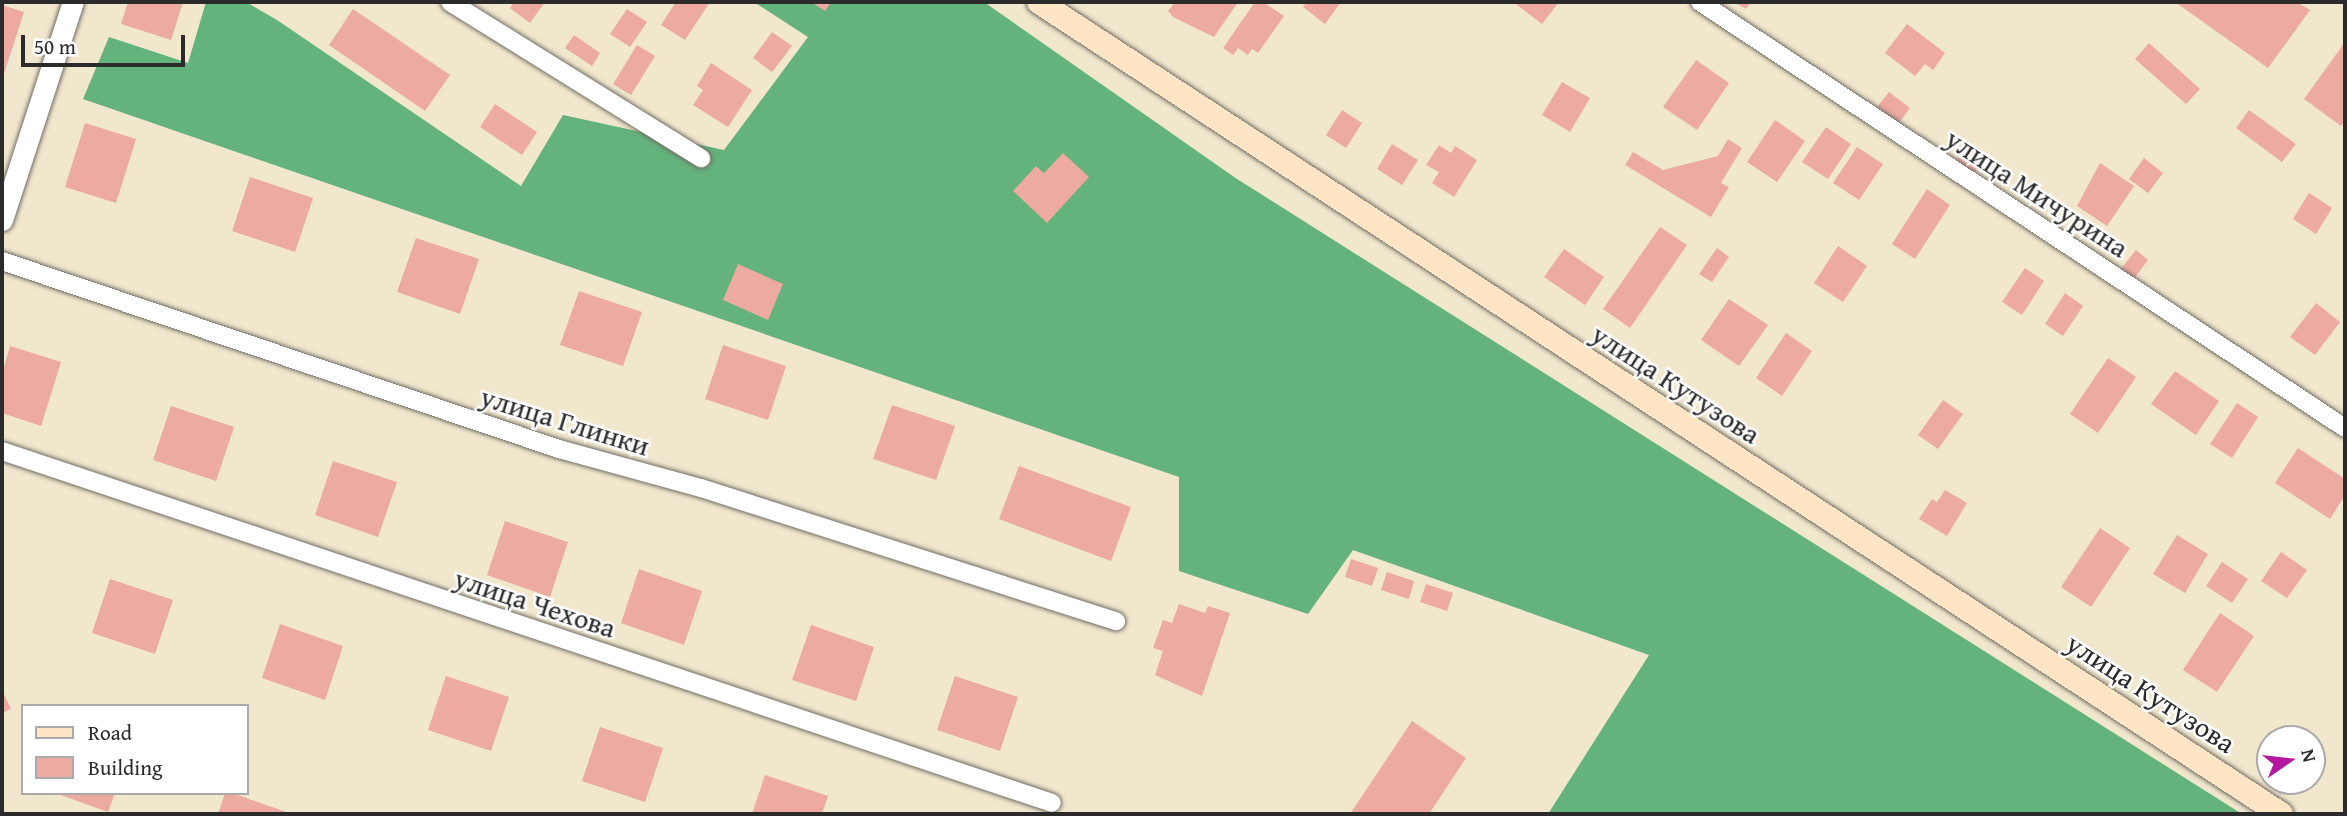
<!DOCTYPE html>
<html>
<head>
<meta charset="utf-8">
<style>
	body { margin:0 }
	#map { position:relative; width:2347px; height:816px; overflow:hidden; background:#f1e7cd; font-family:"Gentium Book Plus",serif }
	div>[style] { position:absolute }
	[style*='--x'] { left:calc(var(--x)*1px); top:calc(var(--y)*1px); width:calc(var(--w)*1px); rotate:calc(var(--a)*1deg) }
	.forest>* { inset:0; background:#64b27c }
	.building>* { inset:0; background:#edaaa0 }
	.roads { filter:drop-shadow(0 0 2px #706d64) drop-shadow(0 0 2px #706d64) }
	.minor>* { height:18px; margin:-9px; padding:0 9px; transform-origin:9px; border-radius:9px; background:#fff }
	.tertiary>* { height:21px; margin:-10.5px; padding:0 10.5px; transform-origin:10.5px; border-radius:10.5px; background:#fff }
	.secondary>* { height:24px; margin:-12px; padding:0 12px; transform-origin:12px; border-radius:12px; background:#fde5c5 }
	span { translate:-50% -50%; white-space:nowrap; text-align:center; line-height:1.15; -webkit-text-stroke:5px #fff; paint-order:stroke }
	.street-label { font-size:28px; color:#2b2b2b }
	.frame { position:absolute; inset:0; border:4px solid #2b2b2b; pointer-events:none }
	.legend { position:absolute; left:21px; top:704px; width:228px; height:91px; box-sizing:border-box; background:#fff; border:2px solid #aaa; margin:0; padding:9px 12px; list-style:none; font-size:21px; color:#2b2b2b }
	.legend li { display:flex; align-items:center; gap:14px; height:35px }
	.legend b { width:35px; border:2px solid #aaa }
	.north { position:absolute; left:2256px; top:725px; width:70px; height:70px; box-sizing:border-box; background:#fff; border:2px solid #aaa; border-radius:50%; rotate:76deg; font-size:19px; font-weight:700; line-height:28px; text-align:center; color:#2b2b2b }
	.north::after { content:''; display:block; margin:auto; width:24px; height:32px; background:#b5179e; clip-path:polygon(50% 0,100% 100%,50% 72%,0 100%) }
	.scale { position:absolute; left:21px; top:35px; width:164px; height:32px; box-sizing:border-box; border:4px solid #2b2b2b; border-top:0; padding-left:9px; font-size:21px; line-height:24px; white-space:nowrap; color:#2b2b2b; -webkit-text-stroke:5px #fff; paint-order:stroke }
</style>
</head>
<body>
<div id="map">
	<div class="forest">
		<i style="clip-path:polygon(206px 2px,246px 2px,277px 20px,521px 186px,563px 115px,724px 150px,808px 37px,754px 2px,984px 2px,1237px 179px,2242px 814px,1548px 814px,1649px 655px,1353px 550px,1308px 614px,1179px 571px,1179px 477px,83px 99px,109px 37px,188px 63px)"></i>
	</div>
	<div class="building">
		<i style="clip-path:polygon(128px 2px,183px 2px,171px 40px,121px 24px)"></i>
		<i style="clip-path:polygon(514px 2px,545px 2px,530px 23px,510px 8px)"></i>
		<i style="clip-path:polygon(676px 2px,710px 2px,685px 40px,661px 25px)"></i>
		<i style="clip-path:polygon(811px 2px,831px 2px,825px 11px)"></i>
		<i style="clip-path:polygon(1175px 2px,1238px 2px,1214px 37px,1173px 17px,1168px 11px)"></i>
		<i style="clip-path:polygon(1255px 2px,1263px 2px,1284px 16px,1258px 53px,1252px 49px,1248px 55px,1238px 48px,1233px 55px,1223px 48px)"></i>
		<i style="clip-path:polygon(1307px 2px,1341px 2px,1325px 24px,1303px 7px)"></i>
		<i style="clip-path:polygon(1513px 2px,1559px 2px,1542px 24px)"></i>
		<i style="clip-path:polygon(1734px 2px,1751px 2px,1746px 9px)"></i>
		<i style="clip-path:polygon(2175px 2px,2297px 2px,2310px 10px,2268px 68px)"></i>
		<i style="clip-path:polygon(2px 5px,24px 12px,2px 80px)"></i>
		<i style="clip-path:polygon(353px 9px,450px 75px,425px 111px,329px 45px)"></i>
		<i style="clip-path:polygon(627px 9px,647px 22px,630px 47px,610px 34px)"></i>
		<i style="clip-path:polygon(1907px 24px,1945px 53px,1933px 70px,1925px 64px,1915px 76px,1885px 53px)"></i>
		<i style="clip-path:polygon(772px 32px,792px 46px,772px 72px,753px 58px)"></i>
		<i style="clip-path:polygon(574px 35px,600px 53px,592px 66px,565px 48px)"></i>
		<i style="clip-path:polygon(2345px 42px,2345px 120px,2341px 126px,2304px 99px)"></i>
		<i style="clip-path:polygon(2149px 43px,2200px 89px,2186px 104px,2135px 59px)"></i>
		<i style="clip-path:polygon(637px 45px,655px 56px,631px 95px,613px 84px)"></i>
		<i style="clip-path:polygon(1696px 60px,1729px 83px,1697px 130px,1663px 107px)"></i>
		<i style="clip-path:polygon(711px 63px,752px 90px,728px 127px,693px 105px,703px 90px,697px 86px)"></i>
		<i style="clip-path:polygon(1562px 82px,1590px 98px,1570px 132px,1542px 115px)"></i>
		<i style="clip-path:polygon(1889px 92px,1910px 108px,1896px 127px,1874px 111px)"></i>
		<i style="clip-path:polygon(495px 104px,537px 132px,522px 155px,480px 127px)"></i>
		<i style="clip-path:polygon(1342px 110px,1362px 123px,1346px 148px,1326px 135px)"></i>
		<i style="clip-path:polygon(2249px 110px,2296px 144px,2282px 162px,2236px 128px)"></i>
		<i style="clip-path:polygon(1775px 120px,1805px 141px,1777px 182px,1747px 162px)"></i>
		<i style="clip-path:polygon(85px 123px,136px 139px,116px 203px,65px 187px)"></i>
		<i style="clip-path:polygon(1826px 127px,1851px 144px,1828px 179px,1802px 162px)"></i>
		<i style="clip-path:polygon(1728px 139px,1742px 148px,1721px 183px,1729px 187px,1711px 217px,1625px 165px,1633px 152px,1663px 170px,1718px 156px)"></i>
		<i style="clip-path:polygon(1392px 144px,1418px 160px,1402px 185px,1377px 169px)"></i>
		<i style="clip-path:polygon(1439px 145px,1451px 153px,1455px 146px,1477px 160px,1454px 197px,1432px 183px,1439px 172px,1426px 165px)"></i>
		<i style="clip-path:polygon(1968px 145px,1985px 158px,1971px 177px,1954px 163px)"></i>
		<i style="clip-path:polygon(1857px 147px,1883px 164px,1859px 200px,1833px 183px)"></i>
		<i style="clip-path:polygon(1063px 153px,1089px 177px,1047px 223px,1013px 191px,1036px 166px,1044px 173px)"></i>
		<i style="clip-path:polygon(2144px 158px,2163px 173px,2148px 193px,2129px 179px)"></i>
		<i style="clip-path:polygon(2100px 163px,2134px 186px,2107px 226px,2077px 206px)"></i>
		<i style="clip-path:polygon(250px 177px,313px 198px,295px 252px,232px 231px)"></i>
		<i style="clip-path:polygon(1927px 189px,1950px 205px,1915px 259px,1892px 244px)"></i>
		<i style="clip-path:polygon(2309px 193px,2332px 208px,2316px 234px,2293px 219px)"></i>
		<i style="clip-path:polygon(1660px 227px,1687px 245px,1630px 328px,1603px 309px)"></i>
		<i style="clip-path:polygon(416px 238px,479px 259px,460px 314px,397px 292px)"></i>
		<i style="clip-path:polygon(1838px 246px,1867px 266px,1843px 302px,1814px 283px)"></i>
		<i style="clip-path:polygon(1717px 248px,1729px 257px,1712px 282px,1699px 274px)"></i>
		<i style="clip-path:polygon(1564px 249px,1604px 277px,1585px 305px,1544px 277px)"></i>
		<i style="clip-path:polygon(2136px 250px,2148px 260px,2133px 280px,2120px 270px)"></i>
		<i style="clip-path:polygon(738px 264px,783px 284px,768px 320px,723px 300px)"></i>
		<i style="clip-path:polygon(2025px 268px,2044px 281px,2022px 315px,2002px 302px)"></i>
		<i style="clip-path:polygon(579px 291px,642px 312px,623px 366px,560px 345px)"></i>
		<i style="clip-path:polygon(2065px 293px,2083px 306px,2063px 336px,2045px 324px)"></i>
		<i style="clip-path:polygon(1729px 299px,1768px 325px,1739px 366px,1701px 340px)"></i>
		<i style="clip-path:polygon(2316px 303px,2340px 322px,2315px 355px,2290px 337px)"></i>
		<i style="clip-path:polygon(1786px 333px,1812px 351px,1782px 396px,1756px 378px)"></i>
		<i style="clip-path:polygon(723px 345px,786px 366px,768px 420px,705px 399px)"></i>
		<i style="clip-path:polygon(10px 346px,61px 362px,41px 426px,2px 413px,2px 374px)"></i>
		<i style="clip-path:polygon(2108px 358px,2136px 377px,2098px 433px,2070px 414px)"></i>
		<i style="clip-path:polygon(2175px 371px,2219px 401px,2196px 435px,2151px 404px)"></i>
		<i style="clip-path:polygon(1943px 400px,1963px 414px,1938px 449px,1918px 435px)"></i>
		<i style="clip-path:polygon(2237px 403px,2258px 417px,2232px 458px,2210px 444px)"></i>
		<i style="clip-path:polygon(892px 405px,955px 426px,936px 480px,873px 459px)"></i>
		<i style="clip-path:polygon(171px 406px,234px 427px,216px 481px,153px 460px)"></i>
		<i style="clip-path:polygon(2298px 448px,2345px 479px,2345px 495px,2330px 519px,2275px 483px)"></i>
		<i style="clip-path:polygon(333px 461px,397px 482px,378px 537px,315px 515px)"></i>
		<i style="clip-path:polygon(1019px 466px,1131px 507px,1111px 561px,999px 519px)"></i>
		<i style="clip-path:polygon(1945px 490px,1967px 503px,1947px 536px,1919px 519px,1932px 499px,1937px 502px)"></i>
		<i style="clip-path:polygon(505px 521px,568px 542px,550px 597px,487px 575px)"></i>
		<i style="clip-path:polygon(2100px 528px,2130px 548px,2091px 607px,2061px 587px)"></i>
		<i style="clip-path:polygon(2177px 535px,2208px 554px,2185px 593px,2153px 574px)"></i>
		<i style="clip-path:polygon(2281px 552px,2307px 570px,2287px 598px,2261px 581px)"></i>
		<i style="clip-path:polygon(1351px 559px,1378px 568px,1372px 586px,1345px 577px)"></i>
		<i style="clip-path:polygon(2222px 562px,2248px 579px,2232px 603px,2206px 586px)"></i>
		<i style="clip-path:polygon(639px 569px,702px 591px,684px 645px,621px 623px)"></i>
		<i style="clip-path:polygon(1387px 572px,1414px 581px,1409px 599px,1381px 590px)"></i>
		<i style="clip-path:polygon(110px 579px,173px 600px,155px 654px,92px 633px)"></i>
		<i style="clip-path:polygon(1426px 584px,1453px 593px,1447px 611px,1420px 602px)"></i>
		<i style="clip-path:polygon(1179px 604px,1205px 613px,1208px 606px,1230px 613px,1202px 696px,1155px 675px,1163px 651px,1153px 648px,1163px 620px,1172px 623px)"></i>
		<i style="clip-path:polygon(2220px 613px,2254px 636px,2217px 692px,2183px 670px)"></i>
		<i style="clip-path:polygon(280px 624px,343px 646px,325px 700px,262px 678px)"></i>
		<i style="clip-path:polygon(811px 625px,874px 647px,856px 701px,792px 680px)"></i>
		<i style="clip-path:polygon(446px 676px,509px 697px,491px 751px,428px 730px)"></i>
		<i style="clip-path:polygon(955px 676px,1018px 697px,1000px 751px,937px 730px)"></i>
		<i style="clip-path:polygon(2px 690px,11px 709px,2px 713px)"></i>
		<i style="clip-path:polygon(1412px 721px,1466px 758px,1429px 814px,1350px 814px)"></i>
		<i style="clip-path:polygon(600px 727px,663px 748px,645px 802px,582px 781px)"></i>
		<i style="clip-path:polygon(765px 775px,828px 796px,822px 814px,752px 814px)"></i>
		<i style="clip-path:polygon(55px 793px,115px 793px,108px 812px)"></i>
		<i style="clip-path:polygon(225px 793px,232px 793px,292px 814px,218px 814px)"></i>
	</div>
	<div class="roads">
		<div class="minor">
			<i style="--x:450;--y:2;--w:296;--a:31.9"></i>
			<i style="--x:1700;--y:2;--w:773;--a:33.44"></i>
			<i style="--x:2;--y:261;--w:588;--a:18.65"></i>
			<i style="--x:559;--y:449;--w:147;--a:15.4"></i>
			<i style="--x:701;--y:488;--w:436;--a:17.8"></i>
			<i style="--x:2;--y:451;--w:1107;--a:18.53"></i>
		</div>
		<div class="tertiary">
			<i style="--x:2;--y:220;--w:229;--a:-72"></i>
		</div>
		<div class="secondary">
			<i style="--x:1039;--y:2;--w:1484;--a:33.18"></i>
		</div>
	</div>
	<div class="street-label">
		<span style="left:2037px;top:193px;rotate:33deg">улица Мичурина</span>
		<span style="left:1676px;top:384px;rotate:33deg">улица Кутузова</span>
		<span style="left:565px;top:421px;rotate:17deg">улица Глинки</span>
		<span style="left:535px;top:603px;rotate:18deg">улица Чехова</span>
		<span style="left:2151px;top:693px;rotate:33deg">улица Кутузова</span>
	</div>
	<div class="frame"></div>
	<ul class="legend">
	<li><b style="height:9px;background:#fde5c5"></b>Road</li>
	<li><b style="height:19px;background:#edaaa0"></b>Building</li>
	</ul>
	<div class="north">N</div>
	<div class="scale">50 m</div>
</div>
</body>
</html>
